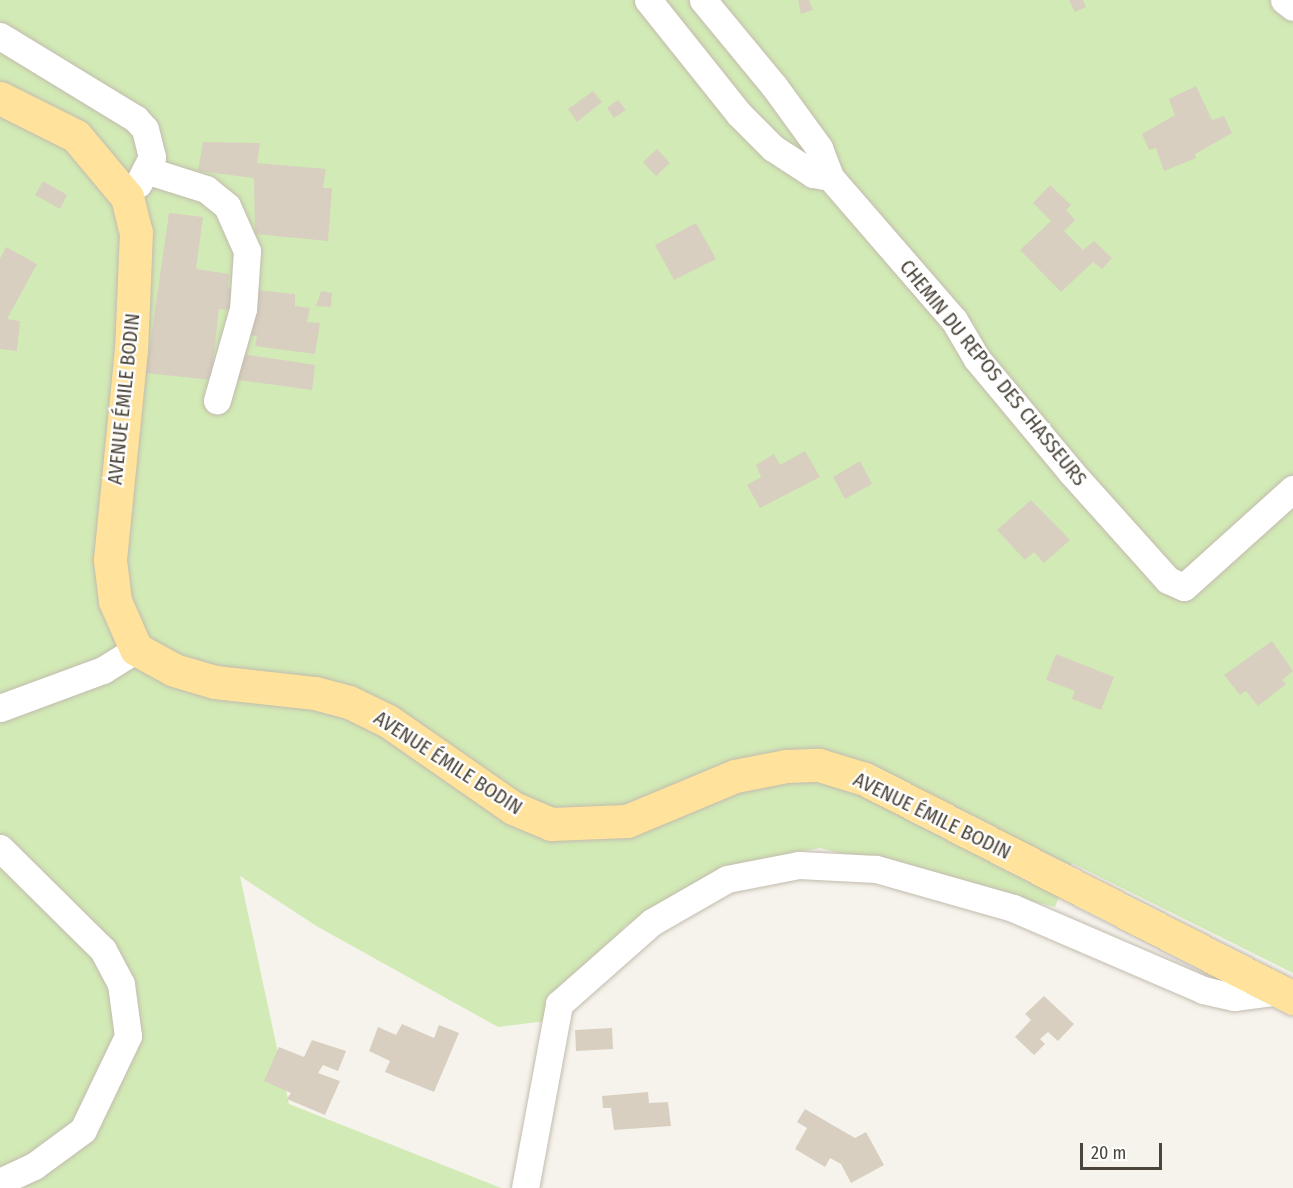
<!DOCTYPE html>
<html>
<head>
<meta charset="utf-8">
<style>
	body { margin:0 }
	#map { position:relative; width:1293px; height:1188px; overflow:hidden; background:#f6f3ec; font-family:"Fira Sans Condensed",sans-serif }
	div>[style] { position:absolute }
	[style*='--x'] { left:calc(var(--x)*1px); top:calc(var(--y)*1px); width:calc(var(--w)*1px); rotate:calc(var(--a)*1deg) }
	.green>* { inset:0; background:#d2eab5 }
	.building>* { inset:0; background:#d8cfc1 }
	.roads { filter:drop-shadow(0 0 2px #c2bbae) drop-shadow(0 0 2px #c2bbae) }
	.minor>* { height:27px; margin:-13.5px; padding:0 13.5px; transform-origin:13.5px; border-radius:13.5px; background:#fff }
	.major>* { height:33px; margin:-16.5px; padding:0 16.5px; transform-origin:16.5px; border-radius:16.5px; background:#ffe39c }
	span { translate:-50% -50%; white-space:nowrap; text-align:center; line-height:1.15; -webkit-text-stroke:4.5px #fff; paint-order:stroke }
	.street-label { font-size:20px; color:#4b4439 }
	.scale { position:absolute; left:1080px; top:1143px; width:82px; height:27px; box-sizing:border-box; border:3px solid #4b4439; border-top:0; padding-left:8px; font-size:18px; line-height:21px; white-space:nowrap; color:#4b4439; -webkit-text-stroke:4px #fff; paint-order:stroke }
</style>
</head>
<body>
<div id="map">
	<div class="green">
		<i style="clip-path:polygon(0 0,1293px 0,1293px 973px,1072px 863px,1055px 907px,820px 848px,734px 864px,625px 926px,553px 1020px,498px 1027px,318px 927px,240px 876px,289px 1104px,501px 1188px,0 1188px)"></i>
	</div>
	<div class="building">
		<i style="clip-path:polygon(798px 0,809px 0,813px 10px,801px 14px)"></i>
		<i style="clip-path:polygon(1069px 0,1083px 0,1086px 7px,1075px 12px)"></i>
		<i style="clip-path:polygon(1196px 86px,1212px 120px,1224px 116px,1232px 133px,1195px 154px,1196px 158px,1164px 171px,1156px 148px,1149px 150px,1142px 134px,1175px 115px,1169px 99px)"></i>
		<i style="clip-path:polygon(593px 91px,602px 102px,577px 122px,568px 109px)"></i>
		<i style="clip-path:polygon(618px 100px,626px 110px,614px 118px,607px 108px)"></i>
		<i style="clip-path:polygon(203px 142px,260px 143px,257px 163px,326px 169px,323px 188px,332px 188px,328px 241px,255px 234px,254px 178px,198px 171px)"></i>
		<i style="clip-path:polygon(657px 149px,670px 163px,656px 176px,643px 162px)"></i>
		<i style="clip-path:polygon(43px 181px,67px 195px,60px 209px,35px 195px)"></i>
		<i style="clip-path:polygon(1050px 185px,1071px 205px,1066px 210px,1075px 220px,1064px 231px,1083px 250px,1094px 241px,1112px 258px,1102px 269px,1093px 262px,1061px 292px,1020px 250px,1051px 221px,1033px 203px)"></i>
		<i style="clip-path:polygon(169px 213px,203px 217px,196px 269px,229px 274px,228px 288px,235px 290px,232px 310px,219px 309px,211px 380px,146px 373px)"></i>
		<i style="clip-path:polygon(696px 223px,716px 259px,674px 280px,655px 245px)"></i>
		<i style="clip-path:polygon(6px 247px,37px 264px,7px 319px,20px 321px,17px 351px,0 349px,0 259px)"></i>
		<i style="clip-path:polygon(256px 290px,295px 294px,295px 306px,310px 308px,307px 322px,320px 323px,315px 354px,255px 346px,257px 336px,247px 335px)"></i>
		<i style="clip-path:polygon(321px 291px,332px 293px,331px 307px,316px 306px)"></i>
		<i style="clip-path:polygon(235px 353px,315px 365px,312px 390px,231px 379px)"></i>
		<i style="clip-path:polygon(805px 451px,820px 477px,760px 508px,747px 485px,761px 477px,756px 465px,774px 454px,780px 465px)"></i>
		<i style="clip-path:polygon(860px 461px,872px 484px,845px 499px,833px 477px)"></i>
		<i style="clip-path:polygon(1031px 500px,1070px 540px,1044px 563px,1034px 552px,1025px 560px,997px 530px)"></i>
		<i style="clip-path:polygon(1272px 641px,1293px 671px,1282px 680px,1286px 684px,1258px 706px,1246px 691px,1240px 695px,1224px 675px)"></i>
		<i style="clip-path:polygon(1056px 654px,1114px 677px,1101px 710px,1072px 699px,1075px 691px,1046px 680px)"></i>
		<i style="clip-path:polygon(1044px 996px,1074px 1024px,1058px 1041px,1048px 1032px,1040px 1039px,1045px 1044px,1034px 1055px,1015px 1037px,1031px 1020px,1025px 1014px)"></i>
		<i style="clip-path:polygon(402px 1024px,434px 1038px,439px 1025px,459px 1033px,434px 1092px,385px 1072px,390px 1061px,369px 1051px,378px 1027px,396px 1035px)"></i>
		<i style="clip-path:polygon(612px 1028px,613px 1049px,576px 1051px,575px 1030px)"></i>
		<i style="clip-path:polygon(312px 1040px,346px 1051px,338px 1071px,323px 1065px,318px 1073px,340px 1081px,325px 1115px,287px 1099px,291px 1093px,264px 1081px,279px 1047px,304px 1057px)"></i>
		<i style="clip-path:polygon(648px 1092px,649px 1103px,668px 1102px,671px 1126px,614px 1130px,611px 1108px,603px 1108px,602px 1096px)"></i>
		<i style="clip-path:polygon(805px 1109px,855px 1138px,866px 1132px,884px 1165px,851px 1183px,841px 1164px,830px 1158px,825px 1167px,795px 1149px,807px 1128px,797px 1122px)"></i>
	</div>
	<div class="roads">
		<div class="minor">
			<i style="--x:648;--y:0;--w:146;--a:51.4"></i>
			<i style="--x:739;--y:114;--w:48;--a:45"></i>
			<i style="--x:773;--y:148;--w:48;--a:33"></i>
			<i style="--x:813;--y:174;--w:17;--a:10"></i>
			<i style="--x:703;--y:0;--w:112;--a:50.5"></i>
			<i style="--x:774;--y:86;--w:77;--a:54"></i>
			<i style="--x:819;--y:148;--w:31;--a:69"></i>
			<i style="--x:830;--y:177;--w:189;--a:49.1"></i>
			<i style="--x:954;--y:320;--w:45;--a:59.5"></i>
			<i style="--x:977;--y:359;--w:147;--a:50.2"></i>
			<i style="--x:1071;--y:472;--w:145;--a:48.1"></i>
			<i style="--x:1168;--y:580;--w:17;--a:24"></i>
			<i style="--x:1184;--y:587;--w:147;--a:-42"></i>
			<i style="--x:1284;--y:0;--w:11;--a:38"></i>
			<i style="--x:0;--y:36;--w:159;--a:31.4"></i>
			<i style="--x:136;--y:119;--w:13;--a:48"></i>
			<i style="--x:145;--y:129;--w:29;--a:76"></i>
			<i style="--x:152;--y:157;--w:30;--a:117"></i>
			<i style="--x:149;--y:171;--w:60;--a:17.5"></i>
			<i style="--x:206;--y:189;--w:27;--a:39"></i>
			<i style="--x:227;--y:206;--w:49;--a:66"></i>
			<i style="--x:247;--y:251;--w:58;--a:93.9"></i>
			<i style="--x:243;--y:309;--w:95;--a:105.9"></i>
			<i style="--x:0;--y:708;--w:110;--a:-20.3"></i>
			<i style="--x:103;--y:670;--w:39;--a:-32"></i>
			<i style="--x:0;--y:848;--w:145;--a:44.7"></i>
			<i style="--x:103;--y:950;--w:38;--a:62"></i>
			<i style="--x:121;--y:984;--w:52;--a:82.3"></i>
			<i style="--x:128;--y:1036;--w:104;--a:115.6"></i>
			<i style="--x:83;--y:1130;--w:61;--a:143.7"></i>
			<i style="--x:34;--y:1166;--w:38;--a:155"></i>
			<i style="--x:525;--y:1188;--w:187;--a:-79.5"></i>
			<i style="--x:559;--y:1004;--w:124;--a:-41.4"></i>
			<i style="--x:652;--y:922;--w:86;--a:-29.8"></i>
			<i style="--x:727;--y:879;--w:73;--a:-11"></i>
			<i style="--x:799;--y:865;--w:77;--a:3"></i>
			<i style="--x:876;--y:869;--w:142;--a:15.9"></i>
			<i style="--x:1013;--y:908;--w:207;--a:23.3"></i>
			<i style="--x:1203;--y:990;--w:32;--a:13"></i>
			<i style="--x:1234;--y:997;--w:46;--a:-7.4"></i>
		</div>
		<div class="major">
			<i style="--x:0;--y:98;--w:85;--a:26.6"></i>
			<i style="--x:76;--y:136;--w:80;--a:50.1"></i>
			<i style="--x:127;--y:197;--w:36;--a:76"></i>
			<i style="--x:136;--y:232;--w:117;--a:92.4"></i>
			<i style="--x:131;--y:349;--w:212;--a:95.7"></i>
			<i style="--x:110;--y:560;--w:41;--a:83"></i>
			<i style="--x:115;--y:601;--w:52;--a:66.4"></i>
			<i style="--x:136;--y:649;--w:43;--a:28.9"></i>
			<i style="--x:174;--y:670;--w:43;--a:16.3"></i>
			<i style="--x:215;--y:682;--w:101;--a:6.3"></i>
			<i style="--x:315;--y:693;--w:35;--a:15"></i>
			<i style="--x:349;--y:702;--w:43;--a:26"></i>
			<i style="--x:388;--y:721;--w:152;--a:34.8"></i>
			<i style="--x:513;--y:808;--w:41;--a:22.8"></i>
			<i style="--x:551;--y:824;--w:76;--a:-2.3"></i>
			<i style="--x:627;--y:821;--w:117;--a:-22.6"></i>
			<i style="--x:735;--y:776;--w:52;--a:-11.1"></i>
			<i style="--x:786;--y:766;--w:33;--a:-2"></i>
			<i style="--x:819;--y:765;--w:48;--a:16.9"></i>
			<i style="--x:865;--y:779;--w:481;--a:27.1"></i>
		</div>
	</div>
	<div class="street-label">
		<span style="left:993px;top:373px;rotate:51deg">CHEMIN DU REPOS DES CHASSEURS</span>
		<span style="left:124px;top:399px;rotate:-84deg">AVENUE ÉMILE BODIN</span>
		<span style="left:448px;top:763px;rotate:33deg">AVENUE ÉMILE BODIN</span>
		<span style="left:932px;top:816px;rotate:26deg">AVENUE ÉMILE BODIN</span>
	</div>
	<div class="scale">20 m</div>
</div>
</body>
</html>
